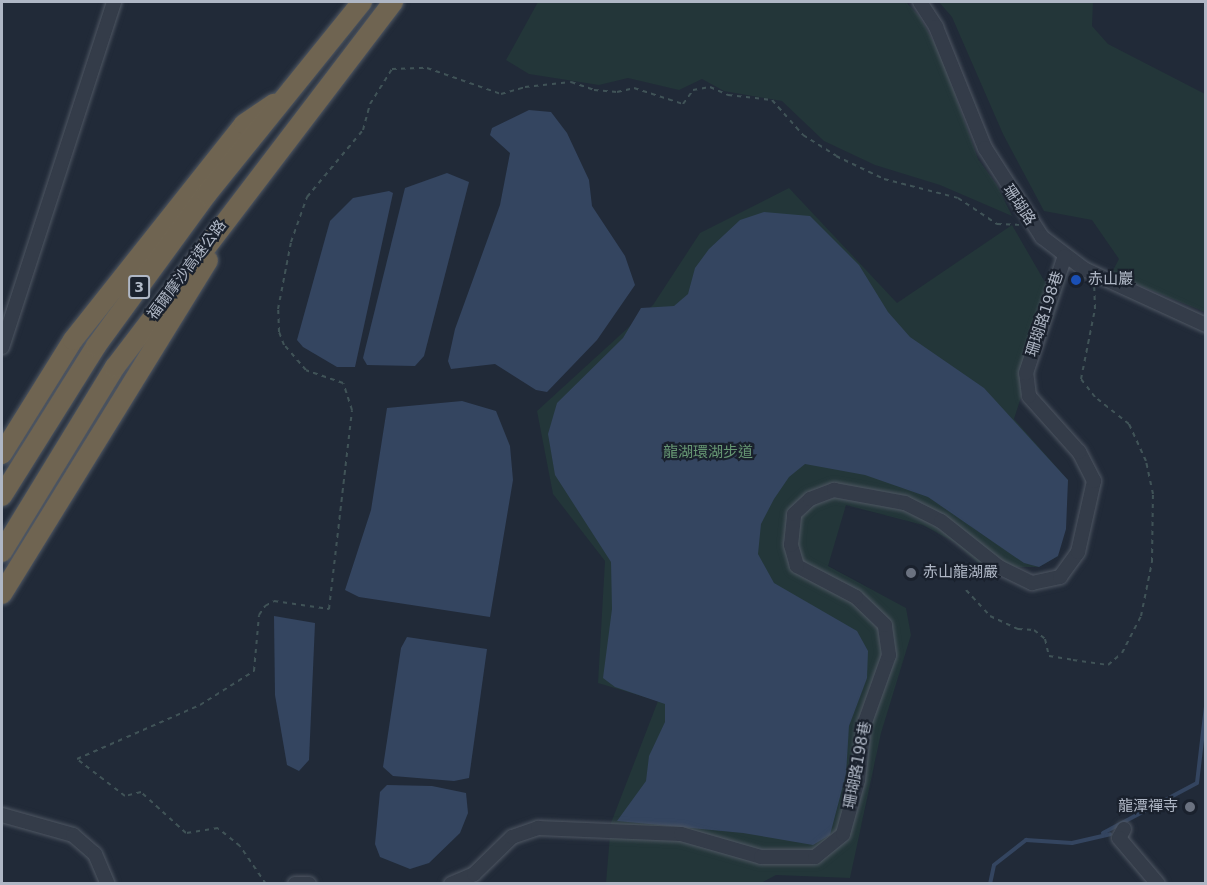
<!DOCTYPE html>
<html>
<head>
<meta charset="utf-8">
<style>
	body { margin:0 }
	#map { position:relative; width:1207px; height:885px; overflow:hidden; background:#212a38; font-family:"DejaVu Sans","Noto Sans TC",sans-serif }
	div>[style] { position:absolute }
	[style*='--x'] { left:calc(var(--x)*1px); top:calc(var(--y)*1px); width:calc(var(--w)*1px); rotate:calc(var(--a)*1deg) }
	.green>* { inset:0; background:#233639 }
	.water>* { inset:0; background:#344560 }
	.stream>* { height:4px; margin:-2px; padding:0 2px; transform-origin:2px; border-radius:2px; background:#344560 }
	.path>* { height:2px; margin-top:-1px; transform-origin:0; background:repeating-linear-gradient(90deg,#405357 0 4.5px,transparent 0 9px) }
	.roads { filter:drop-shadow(0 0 2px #4f5763) drop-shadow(0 0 2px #4f5763) }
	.minor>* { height:14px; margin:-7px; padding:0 7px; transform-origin:7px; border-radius:7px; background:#343c49 }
	.highway>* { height:20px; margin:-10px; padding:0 10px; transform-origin:10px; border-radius:10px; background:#6f6451 }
	.dots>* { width:16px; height:16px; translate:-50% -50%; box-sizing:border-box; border:3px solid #1a212d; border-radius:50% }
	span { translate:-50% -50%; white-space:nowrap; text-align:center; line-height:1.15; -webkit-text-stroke:4.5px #1a212d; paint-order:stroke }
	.shield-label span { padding:2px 4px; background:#1a212d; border:2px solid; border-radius:4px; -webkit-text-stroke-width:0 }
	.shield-label { font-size:14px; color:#afb7c5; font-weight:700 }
	.street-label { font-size:15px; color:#afb7c5 }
	.poi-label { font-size:15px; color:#afb7c5 }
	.left { translate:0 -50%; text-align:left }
	.right { translate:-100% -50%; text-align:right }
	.park-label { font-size:15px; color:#669673 }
	.frame { position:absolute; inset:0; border:3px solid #afb7c5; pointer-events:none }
</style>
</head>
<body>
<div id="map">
	<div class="green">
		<i style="clip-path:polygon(538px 2px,906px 2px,919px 16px,940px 53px,978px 159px,997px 185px,1012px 216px,940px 185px,875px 165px,824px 141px,782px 101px,724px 91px,702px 79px,679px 90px,628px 78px,599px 85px,529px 74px,506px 60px)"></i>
		<i style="clip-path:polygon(939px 2px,1093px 2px,1092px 26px,1108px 44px,1205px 94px,1205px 312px,1111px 274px,1119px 259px,1092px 220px,1044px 211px,1003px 134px,952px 17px)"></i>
		<i style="clip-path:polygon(789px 188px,897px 303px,1012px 225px,1053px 296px,1014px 419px,1068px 480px,1058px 556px,1039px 567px,983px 567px,954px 542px,923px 525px,846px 505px,828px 566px,906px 608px,911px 635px,881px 733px,850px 878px,776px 875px,761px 883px,606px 883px,611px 823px,658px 701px,598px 683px,605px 561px,553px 494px,537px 411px,653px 305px,700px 233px)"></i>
	</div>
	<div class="water">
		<i style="clip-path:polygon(529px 110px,551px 112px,567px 133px,589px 180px,592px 206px,625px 256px,635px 285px,597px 340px,547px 392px,536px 390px,495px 364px,451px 369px,448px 361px,455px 329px,500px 205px,510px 153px,490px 135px,492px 128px)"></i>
		<i style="clip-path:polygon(447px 173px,469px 182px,424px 356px,415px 366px,367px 365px,363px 358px,405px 188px)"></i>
		<i style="clip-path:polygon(389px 191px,393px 193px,355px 367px,337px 367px,303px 347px,297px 340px,330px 221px,353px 198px)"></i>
		<i style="clip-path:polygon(764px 212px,810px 216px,859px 265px,888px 312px,910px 337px,984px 388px,1068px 480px,1066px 529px,1058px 556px,1039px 567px,1024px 563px,928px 497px,865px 475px,805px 464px,789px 477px,774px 499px,761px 524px,758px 554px,774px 583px,857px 631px,868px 651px,867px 678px,849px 726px,846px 774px,830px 835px,813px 845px,743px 833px,617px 821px,646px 781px,649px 756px,665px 722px,665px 704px,615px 687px,603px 678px,612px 609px,611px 562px,555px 475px,548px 434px,557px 403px,623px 338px,641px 308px,674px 306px,688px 294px,695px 268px,709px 249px,740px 220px)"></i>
		<i style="clip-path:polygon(462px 401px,496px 411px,510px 446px,513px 480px,490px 617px,359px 597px,345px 590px,371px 510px,387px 408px)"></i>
		<i style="clip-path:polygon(274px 616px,315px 623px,309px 760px,299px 771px,287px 765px,275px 695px)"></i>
		<i style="clip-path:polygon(407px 637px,487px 649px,469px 778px,454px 781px,393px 776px,383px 767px,401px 648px)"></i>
		<i style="clip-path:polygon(387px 785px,432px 786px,466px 793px,468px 813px,460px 833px,429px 863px,410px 869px,380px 857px,375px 844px,380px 792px)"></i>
	</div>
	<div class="stream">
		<i style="--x:1103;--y:833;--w:106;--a:-28"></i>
		<i style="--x:1197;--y:783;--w:78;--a:-83.3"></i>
		<i style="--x:990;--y:884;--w:19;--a:-78"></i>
		<i style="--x:994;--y:865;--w:41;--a:-38"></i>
		<i style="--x:1026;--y:840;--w:46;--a:3.7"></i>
		<i style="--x:1072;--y:843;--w:39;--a:-13"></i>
	</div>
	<div class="path">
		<i style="--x:966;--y:590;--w:35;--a:47"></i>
		<i style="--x:990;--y:616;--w:31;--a:25"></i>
		<i style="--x:1018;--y:629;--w:16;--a:4"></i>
		<i style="--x:1034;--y:630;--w:14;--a:39"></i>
		<i style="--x:1045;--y:639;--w:17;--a:77"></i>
		<i style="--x:1049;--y:656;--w:24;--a:9"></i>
		<i style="--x:1073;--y:660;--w:35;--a:8"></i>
		<i style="--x:1108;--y:665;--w:18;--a:-41"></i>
		<i style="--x:1122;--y:653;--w:42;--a:-62.8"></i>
		<i style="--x:1141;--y:616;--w:55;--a:-78.5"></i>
		<i style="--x:1152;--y:562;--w:68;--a:-89.2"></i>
		<i style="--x:1153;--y:494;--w:34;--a:-102"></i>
		<i style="--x:1146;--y:461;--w:41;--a:-114.7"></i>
		<i style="--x:1129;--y:424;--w:43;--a:-141.5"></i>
		<i style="--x:1095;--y:397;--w:23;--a:-128"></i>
		<i style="--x:1081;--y:379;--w:71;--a:-78.7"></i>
		<i style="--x:1095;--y:309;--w:23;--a:-92"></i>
		<i style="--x:266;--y:884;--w:46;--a:-124.4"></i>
		<i style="--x:240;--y:846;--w:28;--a:-141"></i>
		<i style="--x:218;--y:828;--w:32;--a:171"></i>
		<i style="--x:186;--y:833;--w:61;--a:-137.7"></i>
		<i style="--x:141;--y:792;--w:16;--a:166"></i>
		<i style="--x:125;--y:796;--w:61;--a:-142.4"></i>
		<i style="--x:77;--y:759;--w:134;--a:-23.7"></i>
		<i style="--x:200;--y:705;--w:64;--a:-32.2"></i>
		<i style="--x:254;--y:671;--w:56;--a:-84.9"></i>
		<i style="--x:259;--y:615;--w:11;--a:-56"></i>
		<i style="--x:265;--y:606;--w:10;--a:-29"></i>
		<i style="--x:274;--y:601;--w:56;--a:8.3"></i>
		<i style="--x:329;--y:609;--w:200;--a:-83.4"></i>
		<i style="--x:352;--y:410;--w:28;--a:-108"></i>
		<i style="--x:343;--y:383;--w:39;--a:-161"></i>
		<i style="--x:306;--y:370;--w:33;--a:-131"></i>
		<i style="--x:284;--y:345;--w:14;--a:-111"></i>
		<i style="--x:279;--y:332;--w:23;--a:-92"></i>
		<i style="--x:278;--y:309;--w:68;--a:-79"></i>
		<i style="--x:291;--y:242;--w:48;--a:-70.4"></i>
		<i style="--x:307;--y:197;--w:87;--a:-50.1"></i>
		<i style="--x:363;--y:130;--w:27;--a:-75"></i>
		<i style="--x:370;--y:104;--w:41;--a:-57.8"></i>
		<i style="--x:392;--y:69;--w:35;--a:-2"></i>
		<i style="--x:427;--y:68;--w:78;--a:19.4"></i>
		<i style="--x:501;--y:94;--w:25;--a:-16"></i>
		<i style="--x:525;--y:87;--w:46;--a:-6.2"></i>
		<i style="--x:571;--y:82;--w:24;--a:19"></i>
		<i style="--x:594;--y:90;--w:23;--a:5"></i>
		<i style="--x:617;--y:92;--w:17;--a:-13"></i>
		<i style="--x:634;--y:88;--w:52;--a:18.1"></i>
		<i style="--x:683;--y:104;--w:17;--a:-54"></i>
		<i style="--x:693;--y:90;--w:17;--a:-10"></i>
		<i style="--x:710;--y:87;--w:20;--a:24"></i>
		<i style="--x:728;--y:95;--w:44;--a:6.5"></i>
		<i style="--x:772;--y:100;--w:47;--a:48.5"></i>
		<i style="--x:803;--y:135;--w:39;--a:32"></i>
		<i style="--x:836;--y:156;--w:53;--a:25.6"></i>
		<i style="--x:884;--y:179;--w:76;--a:14.4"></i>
		<i style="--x:958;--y:198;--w:47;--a:33.7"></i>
		<i style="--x:997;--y:224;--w:24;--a:2"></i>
	</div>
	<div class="roads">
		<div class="minor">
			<i style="--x:920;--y:2;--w:30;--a:57"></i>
			<i style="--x:936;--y:27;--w:131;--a:68"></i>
			<i style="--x:985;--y:148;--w:106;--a:57.4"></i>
			<i style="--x:1042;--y:237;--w:53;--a:37.3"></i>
			<i style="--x:1084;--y:269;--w:134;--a:24.7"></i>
			<i style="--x:2;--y:347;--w:363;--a:-72"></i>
			<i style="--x:2;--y:815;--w:74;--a:15.7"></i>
			<i style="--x:73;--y:835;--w:29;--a:41"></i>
			<i style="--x:95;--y:854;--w:33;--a:67"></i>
			<i style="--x:1124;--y:829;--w:10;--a:119"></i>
			<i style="--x:1119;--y:838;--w:60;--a:49.7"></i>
			<i style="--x:295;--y:884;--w:14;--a:0"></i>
			<i style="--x:451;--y:884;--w:25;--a:-23"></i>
			<i style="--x:474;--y:874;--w:53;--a:-44.2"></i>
			<i style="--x:512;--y:837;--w:28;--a:-19"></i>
			<i style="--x:538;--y:828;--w:143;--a:2.4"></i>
			<i style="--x:681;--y:834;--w:83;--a:16"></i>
			<i style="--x:761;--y:857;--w:54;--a:0"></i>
			<i style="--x:815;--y:857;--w:36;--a:-39"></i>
			<i style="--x:843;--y:834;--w:56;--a:-74.5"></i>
			<i style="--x:858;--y:780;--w:55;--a:-83.8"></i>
			<i style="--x:864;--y:725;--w:74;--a:-70.3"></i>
			<i style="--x:889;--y:655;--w:30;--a:-98"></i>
			<i style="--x:885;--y:625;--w:40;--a:-136"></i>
			<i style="--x:856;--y:597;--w:67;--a:-152.3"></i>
			<i style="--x:797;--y:566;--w:22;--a:-106"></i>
			<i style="--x:791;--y:545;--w:31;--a:-84"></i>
			<i style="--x:794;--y:514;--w:22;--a:-43"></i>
			<i style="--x:810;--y:499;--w:26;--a:-21"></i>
			<i style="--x:834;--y:490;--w:72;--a:10.4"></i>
			<i style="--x:905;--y:503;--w:40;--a:26.6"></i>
			<i style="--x:941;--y:521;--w:74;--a:38.4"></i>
			<i style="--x:999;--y:567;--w:37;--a:26"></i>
			<i style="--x:1032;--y:583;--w:29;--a:-12"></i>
			<i style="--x:1060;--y:577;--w:31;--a:-54"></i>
			<i style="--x:1078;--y:552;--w:73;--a:-77.3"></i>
			<i style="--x:1094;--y:481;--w:33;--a:-117"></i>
			<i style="--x:1079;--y:452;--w:75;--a:-131.8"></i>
			<i style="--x:1029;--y:396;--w:23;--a:-97"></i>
			<i style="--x:1026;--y:373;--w:123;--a:-71.6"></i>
		</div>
		<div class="highway">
			<i style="--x:2;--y:454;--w:134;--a:-58.1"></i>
			<i style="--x:73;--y:340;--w:275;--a:-51.6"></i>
			<i style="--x:244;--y:124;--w:36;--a:-34"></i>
			<i style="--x:2;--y:496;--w:177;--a:-57.9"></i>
			<i style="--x:96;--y:346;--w:188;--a:-53.9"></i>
			<i style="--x:207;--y:194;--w:247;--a:-51.1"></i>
			<i style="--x:2;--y:552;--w:217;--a:-58.6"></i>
			<i style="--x:115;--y:367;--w:459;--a:-52.7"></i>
			<i style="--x:2;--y:594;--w:392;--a:-58.3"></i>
		</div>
	</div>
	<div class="dots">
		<i style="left:1076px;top:280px;background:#1a4fb4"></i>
		<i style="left:911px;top:573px;background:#6b7280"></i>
		<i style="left:1190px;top:807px;background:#6b7280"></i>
	</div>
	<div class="shield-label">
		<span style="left:139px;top:287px">3</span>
	</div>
	<div class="street-label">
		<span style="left:1019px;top:205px;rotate:56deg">珊瑚路</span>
		<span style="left:187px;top:270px;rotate:-53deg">福爾摩沙高速公路</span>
		<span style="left:1045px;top:314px;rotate:-72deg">珊瑚路198巷</span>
		<span style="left:858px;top:765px;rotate:-79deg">珊瑚路198巷</span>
	</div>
	<div class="poi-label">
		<span class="left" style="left:1088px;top:280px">赤山巖</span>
		<span class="left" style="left:923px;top:573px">赤山龍湖嚴</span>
		<span class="right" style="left:1178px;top:807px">龍潭禪寺</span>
	</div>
	<div class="park-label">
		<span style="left:708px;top:453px">龍湖環湖步道</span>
	</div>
	<div class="frame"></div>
</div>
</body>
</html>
